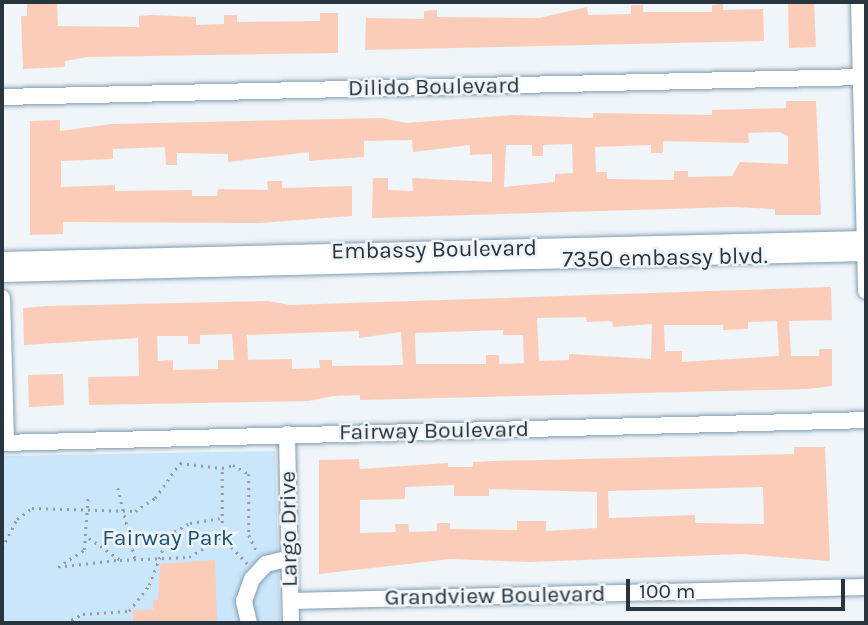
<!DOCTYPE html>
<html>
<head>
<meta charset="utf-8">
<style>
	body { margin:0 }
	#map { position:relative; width:868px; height:625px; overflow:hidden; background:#eff5f9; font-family:Karla,sans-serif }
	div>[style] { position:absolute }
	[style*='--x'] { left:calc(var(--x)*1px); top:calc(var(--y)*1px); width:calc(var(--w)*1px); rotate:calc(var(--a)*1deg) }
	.green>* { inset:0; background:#cae6fb }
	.building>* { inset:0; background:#fbccb8 }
	.path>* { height:2.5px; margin-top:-1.25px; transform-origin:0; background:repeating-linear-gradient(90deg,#929ba2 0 2px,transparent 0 7px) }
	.roads { filter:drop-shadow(0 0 2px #809db2) drop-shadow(0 0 2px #809db2) }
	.minor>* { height:16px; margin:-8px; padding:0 8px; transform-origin:8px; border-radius:8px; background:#fff }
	span { translate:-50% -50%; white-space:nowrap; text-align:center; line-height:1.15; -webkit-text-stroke:5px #eff5f9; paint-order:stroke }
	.street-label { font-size:23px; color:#29353e }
	.park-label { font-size:23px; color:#175176 }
	.frame { position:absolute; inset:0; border:4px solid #29353e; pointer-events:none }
	.scale { position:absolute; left:626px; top:579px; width:219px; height:32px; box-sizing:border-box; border:4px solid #29353e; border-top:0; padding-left:9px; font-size:21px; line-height:24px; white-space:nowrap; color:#29353e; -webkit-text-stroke:5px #eff5f9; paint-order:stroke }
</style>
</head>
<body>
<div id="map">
	<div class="green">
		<i style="clip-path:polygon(275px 451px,280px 623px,2px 623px,2px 456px)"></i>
	</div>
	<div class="building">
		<i style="clip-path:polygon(27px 2px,57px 2px,58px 26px,139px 27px,139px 16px,152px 15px,196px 17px,196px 25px,224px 24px,224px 15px,237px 15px,237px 22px,320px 21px,320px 13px,338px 13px,338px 53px,87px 57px,65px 61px,65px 67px,23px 69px,21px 16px,27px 16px)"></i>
		<i style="clip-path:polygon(788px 2px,814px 2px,816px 47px,789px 48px)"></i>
		<i style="clip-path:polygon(723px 4px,723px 10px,763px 9px,764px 41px,365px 50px,366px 18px,424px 19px,424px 11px,437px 10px,437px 17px,539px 18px,587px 7px,588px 15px,631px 14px,631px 5px,643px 5px,643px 12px,712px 12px,712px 5px)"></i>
		<i style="clip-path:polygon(evenodd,786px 101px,816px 101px,821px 215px,775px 215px,775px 209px,733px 207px,372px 218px,373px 178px,388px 178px,388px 190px,413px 191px,412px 178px,492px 182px,492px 154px,470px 155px,470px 145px,413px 152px,412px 140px,364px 141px,364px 157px,321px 160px,309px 161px,309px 152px,228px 162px,228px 154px,177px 153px,177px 165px,166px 165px,165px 147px,113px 149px,113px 159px,61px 161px,61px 187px,115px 185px,115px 191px,192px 190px,192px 196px,217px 196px,218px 189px,268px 190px,267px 181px,282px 181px,282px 188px,352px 186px,352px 216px,259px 223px,63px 222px,63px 234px,30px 235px,30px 121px,60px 120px,60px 131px,112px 124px,382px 118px,406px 123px,513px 115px,593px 118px,593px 113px,712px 115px,712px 110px,786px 108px,786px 101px,779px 132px,788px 136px,788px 164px,740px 162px,732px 176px,688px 177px,688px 171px,674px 171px,674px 180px,607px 179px,607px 172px,596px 172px,595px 147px,651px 145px,651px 153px,663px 153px,663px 141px,749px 143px,748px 133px,779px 132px,786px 101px,572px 144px,573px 173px,555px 174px,555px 182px,504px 187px,506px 145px,532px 145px,532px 156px,543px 156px,543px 145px,572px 144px)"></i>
		<i style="clip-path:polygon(evenodd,831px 287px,832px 320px,789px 321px,791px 356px,819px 356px,819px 349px,832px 349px,832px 386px,808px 389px,360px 400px,360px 395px,333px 396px,309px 401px,89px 405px,88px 377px,139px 376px,138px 338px,24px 345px,23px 308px,47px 306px,268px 301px,290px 305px,831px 287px,586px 317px,587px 322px,612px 321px,613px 327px,652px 324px,651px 359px,569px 354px,569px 360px,539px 361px,537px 318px,586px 317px,831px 287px,777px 321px,779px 356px,682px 362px,682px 351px,665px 351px,664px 325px,723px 325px,723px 330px,748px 329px,748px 322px,777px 321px,831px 287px,503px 330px,503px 335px,523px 335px,524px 363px,499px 364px,499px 355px,486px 355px,486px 364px,416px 364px,415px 333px,503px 330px,831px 287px,359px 331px,359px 338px,401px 332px,403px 365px,332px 366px,332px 360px,319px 360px,320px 368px,292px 369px,292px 359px,248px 360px,247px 335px,359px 331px,831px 287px,232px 334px,234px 360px,218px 360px,218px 369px,173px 370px,173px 360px,158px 361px,157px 336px,188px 336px,188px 344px,200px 344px,200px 335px,232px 334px)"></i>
		<i style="clip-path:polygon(63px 374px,64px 405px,29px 407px,28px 375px)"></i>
		<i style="clip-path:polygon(evenodd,794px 447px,825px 447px,830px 561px,741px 554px,529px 562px,451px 559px,319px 574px,319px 460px,359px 459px,360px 469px,448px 463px,448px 467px,473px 467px,473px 462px,493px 461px,794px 454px,794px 447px,454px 485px,454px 496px,489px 496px,489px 489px,597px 492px,597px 528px,546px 531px,546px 521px,517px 521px,517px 530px,450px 529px,450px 523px,437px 523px,437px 531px,409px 532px,408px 524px,395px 524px,396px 532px,360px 533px,360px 500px,405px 499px,405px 487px,454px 485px,794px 447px,763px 487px,764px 524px,695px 523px,695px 515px,609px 518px,608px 491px,763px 487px)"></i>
		<i style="clip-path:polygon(215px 560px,217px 623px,133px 623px,133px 610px,153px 610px,153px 600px,158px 600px,160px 564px)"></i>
	</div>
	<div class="path">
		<i style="--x:118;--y:488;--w:73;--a:76.5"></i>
		<i style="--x:89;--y:538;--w:38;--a:35"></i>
		<i style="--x:120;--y:560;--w:69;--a:-2.5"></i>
		<i style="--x:189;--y:557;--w:39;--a:-31"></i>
		<i style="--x:2;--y:548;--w:33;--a:-63"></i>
		<i style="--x:17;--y:519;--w:19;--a:-36"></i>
		<i style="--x:32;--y:508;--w:103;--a:1.7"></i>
		<i style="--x:135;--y:511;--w:24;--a:-33"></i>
		<i style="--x:155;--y:498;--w:43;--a:-54.5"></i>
		<i style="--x:180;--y:463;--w:42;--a:6.8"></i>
		<i style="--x:247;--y:564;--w:37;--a:-133"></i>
		<i style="--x:222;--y:537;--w:69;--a:-90"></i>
		<i style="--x:222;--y:468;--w:11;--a:-15"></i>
		<i style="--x:233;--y:465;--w:18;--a:29"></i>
		<i style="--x:249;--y:474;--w:61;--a:90"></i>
		<i style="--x:249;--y:535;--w:19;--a:65"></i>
		<i style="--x:65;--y:566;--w:52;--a:-6.6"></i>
		<i style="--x:58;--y:567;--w:31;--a:-33"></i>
		<i style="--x:84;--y:550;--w:55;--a:-85.8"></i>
		<i style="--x:65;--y:623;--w:20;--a:-27"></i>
		<i style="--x:83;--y:614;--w:46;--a:-3.7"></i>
		<i style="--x:129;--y:611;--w:33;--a:-52"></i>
		<i style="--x:149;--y:585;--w:53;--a:-69.2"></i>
		<i style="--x:168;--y:535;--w:25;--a:-29"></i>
		<i style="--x:190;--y:523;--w:30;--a:-9"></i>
	</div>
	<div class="roads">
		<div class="minor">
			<i style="--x:859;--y:2;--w:289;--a:88.6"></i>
			<i style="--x:2;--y:97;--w:864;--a:-1.33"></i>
			<i style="--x:2;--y:260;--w:864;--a:-1.39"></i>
			<i style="--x:2;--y:274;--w:864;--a:-1.39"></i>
			<i style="--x:2;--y:298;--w:144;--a:88.4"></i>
			<i style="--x:287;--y:434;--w:189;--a:88.8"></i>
			<i style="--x:2;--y:443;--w:864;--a:-1.52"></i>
			<i style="--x:291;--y:601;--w:575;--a:-1.39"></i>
			<i style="--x:249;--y:623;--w:23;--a:-103"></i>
			<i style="--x:244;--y:601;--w:23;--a:-70"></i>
			<i style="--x:252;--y:579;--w:21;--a:-47"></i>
			<i style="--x:266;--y:564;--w:25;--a:-14"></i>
		</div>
	</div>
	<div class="street-label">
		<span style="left:434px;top:87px;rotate:-1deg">Dilido Boulevard</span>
		<span style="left:434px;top:250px;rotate:-1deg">Embassy Boulevard</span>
		<span style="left:665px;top:258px;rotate:-1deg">7350 embassy blvd.</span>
		<span style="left:434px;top:431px;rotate:-1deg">Fairway Boulevard</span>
		<span style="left:289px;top:529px;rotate:-91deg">Largo Drive</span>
		<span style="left:495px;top:596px;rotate:-1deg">Grandview Boulevard</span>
	</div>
	<div class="park-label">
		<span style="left:168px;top:538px">Fairway Park</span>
	</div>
	<div class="frame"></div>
	<div class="scale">100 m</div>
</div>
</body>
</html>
